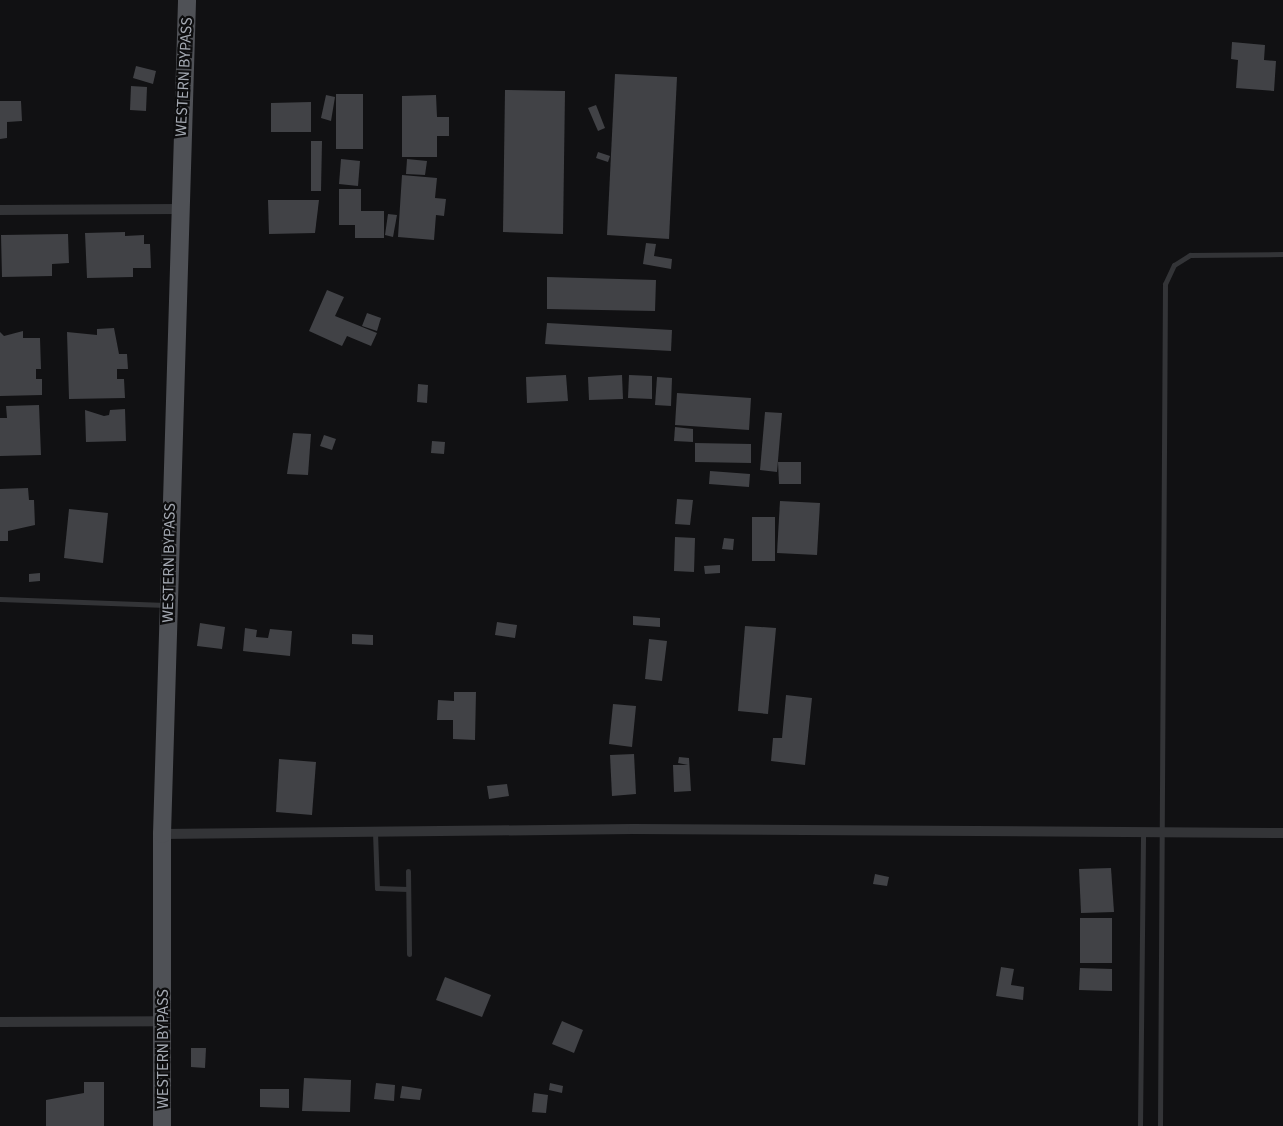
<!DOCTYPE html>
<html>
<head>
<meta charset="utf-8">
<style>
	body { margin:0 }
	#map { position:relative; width:1283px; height:1126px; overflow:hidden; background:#111113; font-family:"Source Sans 3",sans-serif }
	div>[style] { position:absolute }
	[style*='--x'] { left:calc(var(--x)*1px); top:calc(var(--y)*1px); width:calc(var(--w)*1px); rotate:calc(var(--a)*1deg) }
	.building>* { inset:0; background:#414246 }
	.service>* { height:5px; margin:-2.5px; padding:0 2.5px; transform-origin:2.5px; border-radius:2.5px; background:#333437 }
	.minor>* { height:10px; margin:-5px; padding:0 5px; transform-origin:5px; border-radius:5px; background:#333437 }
	.primary>* { height:18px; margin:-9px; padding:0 9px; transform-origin:9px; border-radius:9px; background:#4f5156 }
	span { translate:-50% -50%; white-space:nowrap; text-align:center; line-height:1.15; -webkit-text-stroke:4.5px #0d0d0e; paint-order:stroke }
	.street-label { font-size:16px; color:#a4a9b2 }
</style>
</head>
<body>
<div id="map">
	<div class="building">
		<i style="clip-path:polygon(1232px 42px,1265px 45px,1264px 60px,1276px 61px,1274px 91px,1236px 88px,1238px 60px,1231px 59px)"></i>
		<i style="clip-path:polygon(136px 66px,156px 71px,153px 84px,133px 78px)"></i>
		<i style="clip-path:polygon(615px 74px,677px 77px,669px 239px,607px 235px)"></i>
		<i style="clip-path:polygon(131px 86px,147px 87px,146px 111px,130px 110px)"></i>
		<i style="clip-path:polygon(505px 90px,565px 91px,563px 234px,503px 232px)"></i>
		<i style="clip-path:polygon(336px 94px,363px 94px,363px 149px,336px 149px)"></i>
		<i style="clip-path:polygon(326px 95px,335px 97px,331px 121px,321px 118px)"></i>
		<i style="clip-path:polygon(436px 95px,437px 117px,449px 117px,449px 136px,437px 136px,437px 157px,402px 157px,402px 96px)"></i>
		<i style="clip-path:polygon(0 101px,21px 101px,22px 121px,7px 122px,7px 138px,0 139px)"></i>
		<i style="clip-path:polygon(311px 102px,311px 132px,271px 132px,271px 103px)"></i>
		<i style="clip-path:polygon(596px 105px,605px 128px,598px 131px,588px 108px)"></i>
		<i style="clip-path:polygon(311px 141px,322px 141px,321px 191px,311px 191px)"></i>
		<i style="clip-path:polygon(598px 152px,610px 156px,608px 162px,596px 158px)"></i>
		<i style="clip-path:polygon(341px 159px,360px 161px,358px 186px,339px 184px)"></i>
		<i style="clip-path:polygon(407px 159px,427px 161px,425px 175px,406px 174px)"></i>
		<i style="clip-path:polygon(402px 175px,437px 178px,435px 198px,446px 199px,444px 216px,436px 215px,434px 240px,398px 237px)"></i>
		<i style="clip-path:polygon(339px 189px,361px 189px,361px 211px,384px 211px,384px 238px,355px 238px,355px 225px,339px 225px)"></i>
		<i style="clip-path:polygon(268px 200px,319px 200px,315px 233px,269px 234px)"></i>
		<i style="clip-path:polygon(388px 214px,397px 215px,393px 237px,385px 235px)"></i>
		<i style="clip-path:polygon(125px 232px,125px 236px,144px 235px,144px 244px,150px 244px,151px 268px,133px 268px,133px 277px,87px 278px,85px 233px)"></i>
		<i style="clip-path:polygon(68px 234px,69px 263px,52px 264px,52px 276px,2px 277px,1px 235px)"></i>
		<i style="clip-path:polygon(646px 243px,656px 244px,654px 256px,672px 259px,671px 269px,643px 264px)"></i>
		<i style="clip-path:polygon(547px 277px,656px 280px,655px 311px,547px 309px)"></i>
		<i style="clip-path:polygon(327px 290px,344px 297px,335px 316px,377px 333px,371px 346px,347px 336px,342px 346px,309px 331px)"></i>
		<i style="clip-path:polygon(367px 313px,381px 318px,377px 331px,362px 326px)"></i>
		<i style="clip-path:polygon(547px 323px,672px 330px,671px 351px,545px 344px)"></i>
		<i style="clip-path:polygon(114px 328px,119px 354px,127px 354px,128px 369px,117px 369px,117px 379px,124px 379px,125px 398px,69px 399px,67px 332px,97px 335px,97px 329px)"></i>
		<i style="clip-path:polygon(23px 331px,23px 338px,40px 338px,41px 369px,36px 369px,36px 379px,42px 379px,42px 395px,0 396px,0 332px,4px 336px)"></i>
		<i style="clip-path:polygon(566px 375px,568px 401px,527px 403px,526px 377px)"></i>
		<i style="clip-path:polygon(622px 375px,623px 399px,589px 400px,588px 377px)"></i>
		<i style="clip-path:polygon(629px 375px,652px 376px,652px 399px,628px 398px)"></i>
		<i style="clip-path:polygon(657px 377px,672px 378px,671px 406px,655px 405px)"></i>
		<i style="clip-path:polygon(418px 384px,428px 385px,427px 403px,417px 402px)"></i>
		<i style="clip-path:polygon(677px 393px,751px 398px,749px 430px,675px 425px)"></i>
		<i style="clip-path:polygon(39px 405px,41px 455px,0 456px,0 418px,7px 418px,6px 406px)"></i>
		<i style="clip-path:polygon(125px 409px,126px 441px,86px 442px,85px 410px,104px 416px,109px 415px,110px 410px)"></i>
		<i style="clip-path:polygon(765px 412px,782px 413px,777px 472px,760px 470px)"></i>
		<i style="clip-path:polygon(675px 427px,693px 429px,693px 442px,674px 441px)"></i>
		<i style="clip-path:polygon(293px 433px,311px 434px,308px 475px,287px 474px)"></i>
		<i style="clip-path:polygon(324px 435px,336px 439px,332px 450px,320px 446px)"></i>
		<i style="clip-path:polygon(432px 441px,445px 442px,444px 454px,431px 453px)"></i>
		<i style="clip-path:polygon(695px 443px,751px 444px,751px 463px,695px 462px)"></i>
		<i style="clip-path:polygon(778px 462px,801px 462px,801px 484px,779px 484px)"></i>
		<i style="clip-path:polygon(710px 471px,750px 474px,749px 487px,709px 484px)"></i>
		<i style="clip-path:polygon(28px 488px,29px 500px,34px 500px,35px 525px,8px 531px,8px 541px,0 541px,0 489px)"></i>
		<i style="clip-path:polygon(677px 499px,693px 500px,690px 525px,675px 524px)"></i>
		<i style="clip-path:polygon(780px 501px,820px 503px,817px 555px,777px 553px)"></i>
		<i style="clip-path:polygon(69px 509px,108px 513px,103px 563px,64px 558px)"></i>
		<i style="clip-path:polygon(752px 517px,775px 517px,775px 561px,752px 561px)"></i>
		<i style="clip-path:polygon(675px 537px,695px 538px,694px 572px,674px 571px)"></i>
		<i style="clip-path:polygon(724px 538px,734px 539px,733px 550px,722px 549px)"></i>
		<i style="clip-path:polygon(720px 565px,720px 573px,705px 574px,704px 566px)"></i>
		<i style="clip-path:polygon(40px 573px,40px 581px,29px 582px,29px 574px)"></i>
		<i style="clip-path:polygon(633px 616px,660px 618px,660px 627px,633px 625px)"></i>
		<i style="clip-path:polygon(497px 622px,517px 625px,515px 638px,495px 635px)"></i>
		<i style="clip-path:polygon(200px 623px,225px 627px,222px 649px,197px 646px)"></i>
		<i style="clip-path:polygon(745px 626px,776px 628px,768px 714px,738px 711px)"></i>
		<i style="clip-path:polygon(245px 628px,257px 630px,256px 637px,268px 638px,270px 629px,292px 631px,290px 656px,243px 651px)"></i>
		<i style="clip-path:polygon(352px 634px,373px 635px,373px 645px,352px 644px)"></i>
		<i style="clip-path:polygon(649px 639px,667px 641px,662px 681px,645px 679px)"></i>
		<i style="clip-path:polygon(454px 692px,476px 692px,475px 740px,453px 739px,453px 720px,437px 720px,438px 700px,454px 701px)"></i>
		<i style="clip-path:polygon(786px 695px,812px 698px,805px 765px,771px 761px,773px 738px,782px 738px)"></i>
		<i style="clip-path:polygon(613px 704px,636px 706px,632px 747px,609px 744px)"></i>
		<i style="clip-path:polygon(634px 754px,636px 794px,612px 796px,610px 755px)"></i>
		<i style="clip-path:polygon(679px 757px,689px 758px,691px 791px,674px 792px,673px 765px,688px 765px,678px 763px)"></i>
		<i style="clip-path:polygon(279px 759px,316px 762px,312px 815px,276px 812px)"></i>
		<i style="clip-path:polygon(507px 784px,509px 796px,489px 799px,487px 786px)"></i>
		<i style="clip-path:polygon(1111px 868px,1114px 912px,1081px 913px,1079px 869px)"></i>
		<i style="clip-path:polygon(875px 874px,889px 877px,887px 886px,873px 884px)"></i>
		<i style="clip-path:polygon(1080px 918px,1112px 918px,1112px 963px,1080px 963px)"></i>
		<i style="clip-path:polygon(1001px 967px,1014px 969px,1011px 985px,1024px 987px,1023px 1000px,996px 996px)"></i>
		<i style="clip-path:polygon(1080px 968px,1112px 969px,1112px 991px,1079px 990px)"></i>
		<i style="clip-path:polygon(445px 977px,491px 995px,482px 1017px,436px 1000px)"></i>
		<i style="clip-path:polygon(562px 1021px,583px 1030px,574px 1053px,552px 1044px)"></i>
		<i style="clip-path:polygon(191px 1048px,206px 1048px,205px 1068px,191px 1067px)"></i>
		<i style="clip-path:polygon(304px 1078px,351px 1080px,350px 1112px,302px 1111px)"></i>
		<i style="clip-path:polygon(84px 1082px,104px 1082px,104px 1126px,46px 1126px,46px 1100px,84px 1093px)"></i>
		<i style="clip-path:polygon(376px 1083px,395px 1085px,394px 1101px,374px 1099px)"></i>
		<i style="clip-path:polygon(550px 1083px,563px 1086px,562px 1093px,549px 1090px)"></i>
		<i style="clip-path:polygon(402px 1086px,422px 1089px,420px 1100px,400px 1098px)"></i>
		<i style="clip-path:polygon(260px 1089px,289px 1089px,289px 1108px,260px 1107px)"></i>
		<i style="clip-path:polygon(534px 1093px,548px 1095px,546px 1113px,532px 1112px)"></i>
	</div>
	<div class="service">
		<i style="--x:0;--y:599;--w:166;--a:2.1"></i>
		<i style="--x:375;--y:832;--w:56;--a:88"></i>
		<i style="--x:377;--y:888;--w:31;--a:2"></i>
		<i style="--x:408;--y:871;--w:83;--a:89.3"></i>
		<i style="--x:1140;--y:1126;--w:293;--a:-89.4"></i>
		<i style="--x:1160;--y:1126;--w:842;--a:-89.66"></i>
		<i style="--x:1165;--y:284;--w:21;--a:-65"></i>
		<i style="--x:1174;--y:265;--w:19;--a:-32"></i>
		<i style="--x:1190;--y:255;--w:93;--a:-0.6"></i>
	</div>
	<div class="minor">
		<i style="--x:0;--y:210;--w:178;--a:-0.3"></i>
		<i style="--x:162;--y:834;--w:471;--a:-0.6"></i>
		<i style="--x:633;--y:829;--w:650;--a:0.35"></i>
		<i style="--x:0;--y:1022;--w:164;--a:-0.3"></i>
	</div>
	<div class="primary">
		<i style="--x:162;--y:1126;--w:292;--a:-90"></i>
		<i style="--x:162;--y:834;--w:834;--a:-88.28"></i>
	</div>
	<div class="street-label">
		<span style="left:184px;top:77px;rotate:-87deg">WESTERN BYPASS</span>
		<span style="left:169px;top:563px;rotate:-89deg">WESTERN BYPASS</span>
		<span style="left:163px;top:1049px;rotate:-90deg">WESTERN BYPASS</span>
	</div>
</div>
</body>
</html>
